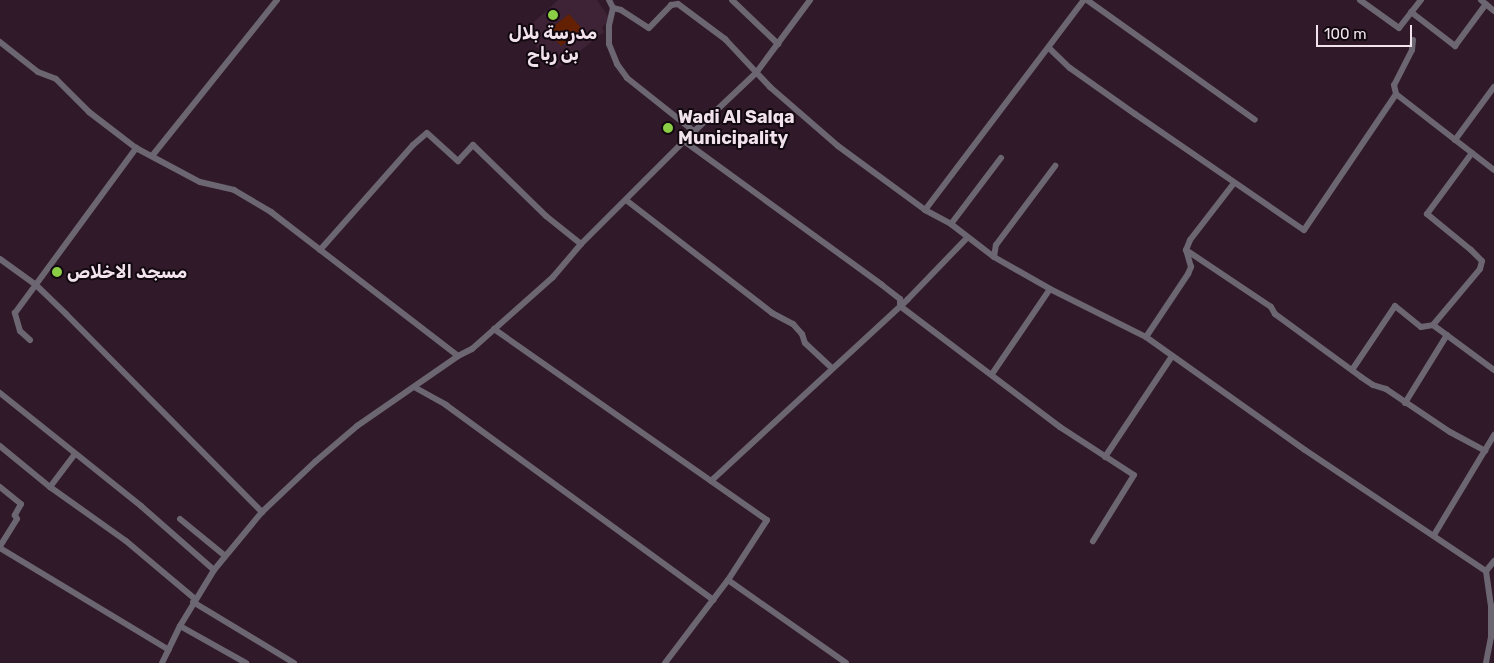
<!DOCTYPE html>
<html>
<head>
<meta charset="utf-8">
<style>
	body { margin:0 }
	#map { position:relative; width:1494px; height:663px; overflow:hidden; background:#301a29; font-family:Rubik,"Noto Sans Arabic",sans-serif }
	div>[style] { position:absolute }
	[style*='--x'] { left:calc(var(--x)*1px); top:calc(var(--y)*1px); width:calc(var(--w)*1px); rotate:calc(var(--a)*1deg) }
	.built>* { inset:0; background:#3e2235 }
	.green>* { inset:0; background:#642002 }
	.minor>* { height:6px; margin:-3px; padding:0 3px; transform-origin:3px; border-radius:3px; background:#6c6672 }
	.dots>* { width:14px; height:14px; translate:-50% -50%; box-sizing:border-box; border:2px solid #12080f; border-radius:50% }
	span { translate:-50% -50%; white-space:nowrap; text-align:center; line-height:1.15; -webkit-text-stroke:4px #12080f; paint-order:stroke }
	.poi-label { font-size:18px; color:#f1e2ec; font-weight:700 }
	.left { translate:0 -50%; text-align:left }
	.scale { position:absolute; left:1316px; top:25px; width:96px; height:22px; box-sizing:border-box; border:2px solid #f1e2ec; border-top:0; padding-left:6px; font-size:15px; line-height:18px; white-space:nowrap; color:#f1e2ec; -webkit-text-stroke:4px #12080f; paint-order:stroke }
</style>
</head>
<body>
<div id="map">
	<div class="built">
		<i style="clip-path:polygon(558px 0,597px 0,610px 19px,602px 27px,604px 32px,557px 69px,523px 32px)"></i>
	</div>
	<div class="green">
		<i style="clip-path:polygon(569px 14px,582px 29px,561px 46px,548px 31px)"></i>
	</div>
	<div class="minor">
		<i style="--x:609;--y:0;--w:9;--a:63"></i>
		<i style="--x:613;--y:8;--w:18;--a:103"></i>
		<i style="--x:609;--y:26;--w:18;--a:90"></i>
		<i style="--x:609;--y:44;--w:22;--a:68"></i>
		<i style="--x:617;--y:64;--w:17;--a:54"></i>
		<i style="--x:627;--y:78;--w:87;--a:38.5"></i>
		<i style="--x:732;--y:0;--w:64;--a:43.7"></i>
		<i style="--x:1087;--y:0;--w:206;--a:35.5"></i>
		<i style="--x:1360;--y:0;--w:48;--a:35.7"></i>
		<i style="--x:1399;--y:28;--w:36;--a:-52"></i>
		<i style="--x:1481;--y:0;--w:17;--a:40"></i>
		<i style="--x:613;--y:8;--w:8;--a:14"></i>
		<i style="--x:621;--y:10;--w:33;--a:33"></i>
		<i style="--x:649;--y:28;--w:32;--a:-46"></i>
		<i style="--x:671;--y:5;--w:7;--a:-8"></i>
		<i style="--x:678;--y:4;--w:59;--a:36.7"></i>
		<i style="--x:725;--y:39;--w:66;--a:46.8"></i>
		<i style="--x:770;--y:87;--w:90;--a:40.9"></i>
		<i style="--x:838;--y:146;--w:108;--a:36.3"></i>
		<i style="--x:925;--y:210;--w:30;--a:28"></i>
		<i style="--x:951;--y:224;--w:54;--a:37.5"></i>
		<i style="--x:994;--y:257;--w:64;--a:29.7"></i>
		<i style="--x:1050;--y:289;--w:107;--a:26.6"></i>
		<i style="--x:1146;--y:337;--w:195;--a:35.4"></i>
		<i style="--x:1305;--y:450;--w:218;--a:33.8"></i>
		<i style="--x:1486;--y:571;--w:34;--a:82"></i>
		<i style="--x:1491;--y:605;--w:32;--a:90"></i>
		<i style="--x:1491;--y:637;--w:26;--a:101"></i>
		<i style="--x:1411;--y:12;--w:56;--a:37.7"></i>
		<i style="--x:1455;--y:46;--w:52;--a:-53.6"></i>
		<i style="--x:1413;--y:40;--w:10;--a:96"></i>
		<i style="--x:1412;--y:50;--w:39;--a:117"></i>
		<i style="--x:1394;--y:85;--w:9;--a:77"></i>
		<i style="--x:1396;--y:94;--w:124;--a:37.8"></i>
		<i style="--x:0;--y:42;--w:48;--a:38.3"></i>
		<i style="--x:38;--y:72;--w:19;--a:21"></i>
		<i style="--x:56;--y:79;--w:47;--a:45"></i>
		<i style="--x:89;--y:112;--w:59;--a:37.5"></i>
		<i style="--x:136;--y:148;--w:72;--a:28"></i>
		<i style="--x:200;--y:182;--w:35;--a:13"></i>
		<i style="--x:234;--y:190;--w:43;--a:30.7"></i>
		<i style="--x:271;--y:212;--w:236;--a:37.6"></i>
		<i style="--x:1049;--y:48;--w:29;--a:44"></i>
		<i style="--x:1070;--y:68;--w:80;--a:35.3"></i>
		<i style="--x:1135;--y:114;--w:205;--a:34.5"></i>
		<i style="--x:1304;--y:230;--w:164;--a:-55.9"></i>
		<i style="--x:1455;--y:140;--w:66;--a:-53.7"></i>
		<i style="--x:684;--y:141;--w:245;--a:36"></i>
		<i style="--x:882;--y:285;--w:23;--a:38"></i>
		<i style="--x:900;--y:299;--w:7;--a:90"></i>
		<i style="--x:900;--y:306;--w:201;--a:37.1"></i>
		<i style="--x:1060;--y:427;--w:88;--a:33"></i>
		<i style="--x:1134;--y:475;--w:78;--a:121.8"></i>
		<i style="--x:152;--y:156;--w:200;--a:-51.3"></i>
		<i style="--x:626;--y:200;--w:185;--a:37.7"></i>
		<i style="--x:772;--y:313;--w:24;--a:28"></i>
		<i style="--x:793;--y:324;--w:13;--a:48"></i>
		<i style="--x:802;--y:334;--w:9;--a:72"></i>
		<i style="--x:805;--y:343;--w:37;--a:43"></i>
		<i style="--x:925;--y:210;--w:263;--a:-52.9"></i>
		<i style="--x:951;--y:224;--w:83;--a:-52.9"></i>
		<i style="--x:320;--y:250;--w:140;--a:-48.5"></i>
		<i style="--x:413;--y:145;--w:18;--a:-41"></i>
		<i style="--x:427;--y:133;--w:42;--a:42.1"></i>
		<i style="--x:458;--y:161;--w:22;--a:-47"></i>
		<i style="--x:473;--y:145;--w:102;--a:44.2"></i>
		<i style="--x:546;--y:216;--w:45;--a:38.7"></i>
		<i style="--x:1186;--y:250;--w:102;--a:33.8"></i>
		<i style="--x:1271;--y:307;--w:8;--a:60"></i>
		<i style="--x:1275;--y:314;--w:107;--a:36.2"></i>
		<i style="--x:1361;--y:377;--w:14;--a:34"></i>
		<i style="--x:1373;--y:385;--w:14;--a:17"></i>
		<i style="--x:1386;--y:389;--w:77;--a:33.9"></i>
		<i style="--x:1450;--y:432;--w:40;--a:28"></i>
		<i style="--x:994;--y:257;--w:12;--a:-81"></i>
		<i style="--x:996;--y:245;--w:99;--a:-53.2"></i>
		<i style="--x:0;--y:259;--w:44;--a:35.8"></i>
		<i style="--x:36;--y:285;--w:42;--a:44"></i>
		<i style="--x:66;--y:314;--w:279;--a:45.3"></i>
		<i style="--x:1433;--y:325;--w:73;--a:-50"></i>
		<i style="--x:1480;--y:269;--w:8;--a:-76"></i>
		<i style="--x:1482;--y:261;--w:16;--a:-135"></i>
		<i style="--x:1471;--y:250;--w:57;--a:-140.7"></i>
		<i style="--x:1427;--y:214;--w:76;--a:-53.6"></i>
		<i style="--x:494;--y:329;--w:333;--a:35"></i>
		<i style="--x:767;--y:520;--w:72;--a:123"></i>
		<i style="--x:728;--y:580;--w:144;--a:35.1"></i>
		<i style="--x:1146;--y:337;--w:76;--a:-56.3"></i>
		<i style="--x:1188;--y:274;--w:8;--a:-67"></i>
		<i style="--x:1191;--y:267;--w:18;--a:-106"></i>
		<i style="--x:1186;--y:250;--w:11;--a:-68"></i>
		<i style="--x:1190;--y:240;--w:72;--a:-52.3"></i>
		<i style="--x:30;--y:340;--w:13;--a:-138"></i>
		<i style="--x:20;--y:331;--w:19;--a:-106"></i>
		<i style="--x:15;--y:313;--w:205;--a:-53.7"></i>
		<i style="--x:1352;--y:370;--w:77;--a:-56.1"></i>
		<i style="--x:1395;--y:306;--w:33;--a:39"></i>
		<i style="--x:1421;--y:327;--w:12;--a:-9"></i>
		<i style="--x:1433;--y:325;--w:76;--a:36.4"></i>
		<i style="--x:992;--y:374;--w:103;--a:-55.7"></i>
		<i style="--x:414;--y:387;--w:37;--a:29"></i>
		<i style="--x:446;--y:405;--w:331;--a:36.1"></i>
		<i style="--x:0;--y:393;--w:181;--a:38.7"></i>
		<i style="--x:141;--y:506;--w:97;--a:41.2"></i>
		<i style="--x:1405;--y:403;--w:80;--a:-58.3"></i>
		<i style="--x:0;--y:446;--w:65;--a:39.4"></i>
		<i style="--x:50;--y:487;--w:93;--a:35.4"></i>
		<i style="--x:126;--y:541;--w:90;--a:40"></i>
		<i style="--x:1105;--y:457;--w:121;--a:-56.4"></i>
		<i style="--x:711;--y:481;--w:268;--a:-42.7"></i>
		<i style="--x:908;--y:299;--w:85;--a:-46"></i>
		<i style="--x:0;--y:487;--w:27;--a:39"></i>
		<i style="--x:21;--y:504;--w:13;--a:119"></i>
		<i style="--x:15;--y:515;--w:4;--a:63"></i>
		<i style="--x:17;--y:519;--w:32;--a:122"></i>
		<i style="--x:50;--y:487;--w:41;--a:-52.9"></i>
		<i style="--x:180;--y:519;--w:57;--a:39.3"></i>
		<i style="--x:1434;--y:535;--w:117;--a:-59"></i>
		<i style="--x:0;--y:548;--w:197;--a:31.1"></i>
		<i style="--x:1486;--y:571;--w:13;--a:-51"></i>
		<i style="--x:193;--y:602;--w:118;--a:31.1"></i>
		<i style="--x:180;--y:626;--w:76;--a:29.3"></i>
		<i style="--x:162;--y:663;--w:41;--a:-64.1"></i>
		<i style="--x:180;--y:626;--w:66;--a:-58.7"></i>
		<i style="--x:214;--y:570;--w:75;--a:-50.4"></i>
		<i style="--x:262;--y:512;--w:74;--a:-43.4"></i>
		<i style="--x:316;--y:461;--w:54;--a:-40.5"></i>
		<i style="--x:357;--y:426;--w:123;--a:-34.7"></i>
		<i style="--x:458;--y:356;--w:16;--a:-27"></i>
		<i style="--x:472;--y:349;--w:108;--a:-41.6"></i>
		<i style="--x:553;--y:277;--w:43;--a:-49.7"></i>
		<i style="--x:581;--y:244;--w:146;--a:-45"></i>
		<i style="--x:684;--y:141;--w:99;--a:-43.4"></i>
		<i style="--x:756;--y:73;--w:91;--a:-53.5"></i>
		<i style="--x:665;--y:663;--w:104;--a:-52.8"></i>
	</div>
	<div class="dots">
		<i style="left:553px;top:15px;background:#8bce46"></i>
		<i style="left:668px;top:128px;background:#8bce46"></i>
		<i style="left:57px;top:272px;background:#8bce46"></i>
	</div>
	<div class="poi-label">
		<span style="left:553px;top:44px">مدرسة بلال<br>بن رباح</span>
		<span class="left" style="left:678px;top:128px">Wadi Al Salqa<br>Municipality</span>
		<span class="left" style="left:67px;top:272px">مسجد الاخلاص</span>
	</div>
	<div class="scale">100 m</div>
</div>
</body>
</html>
